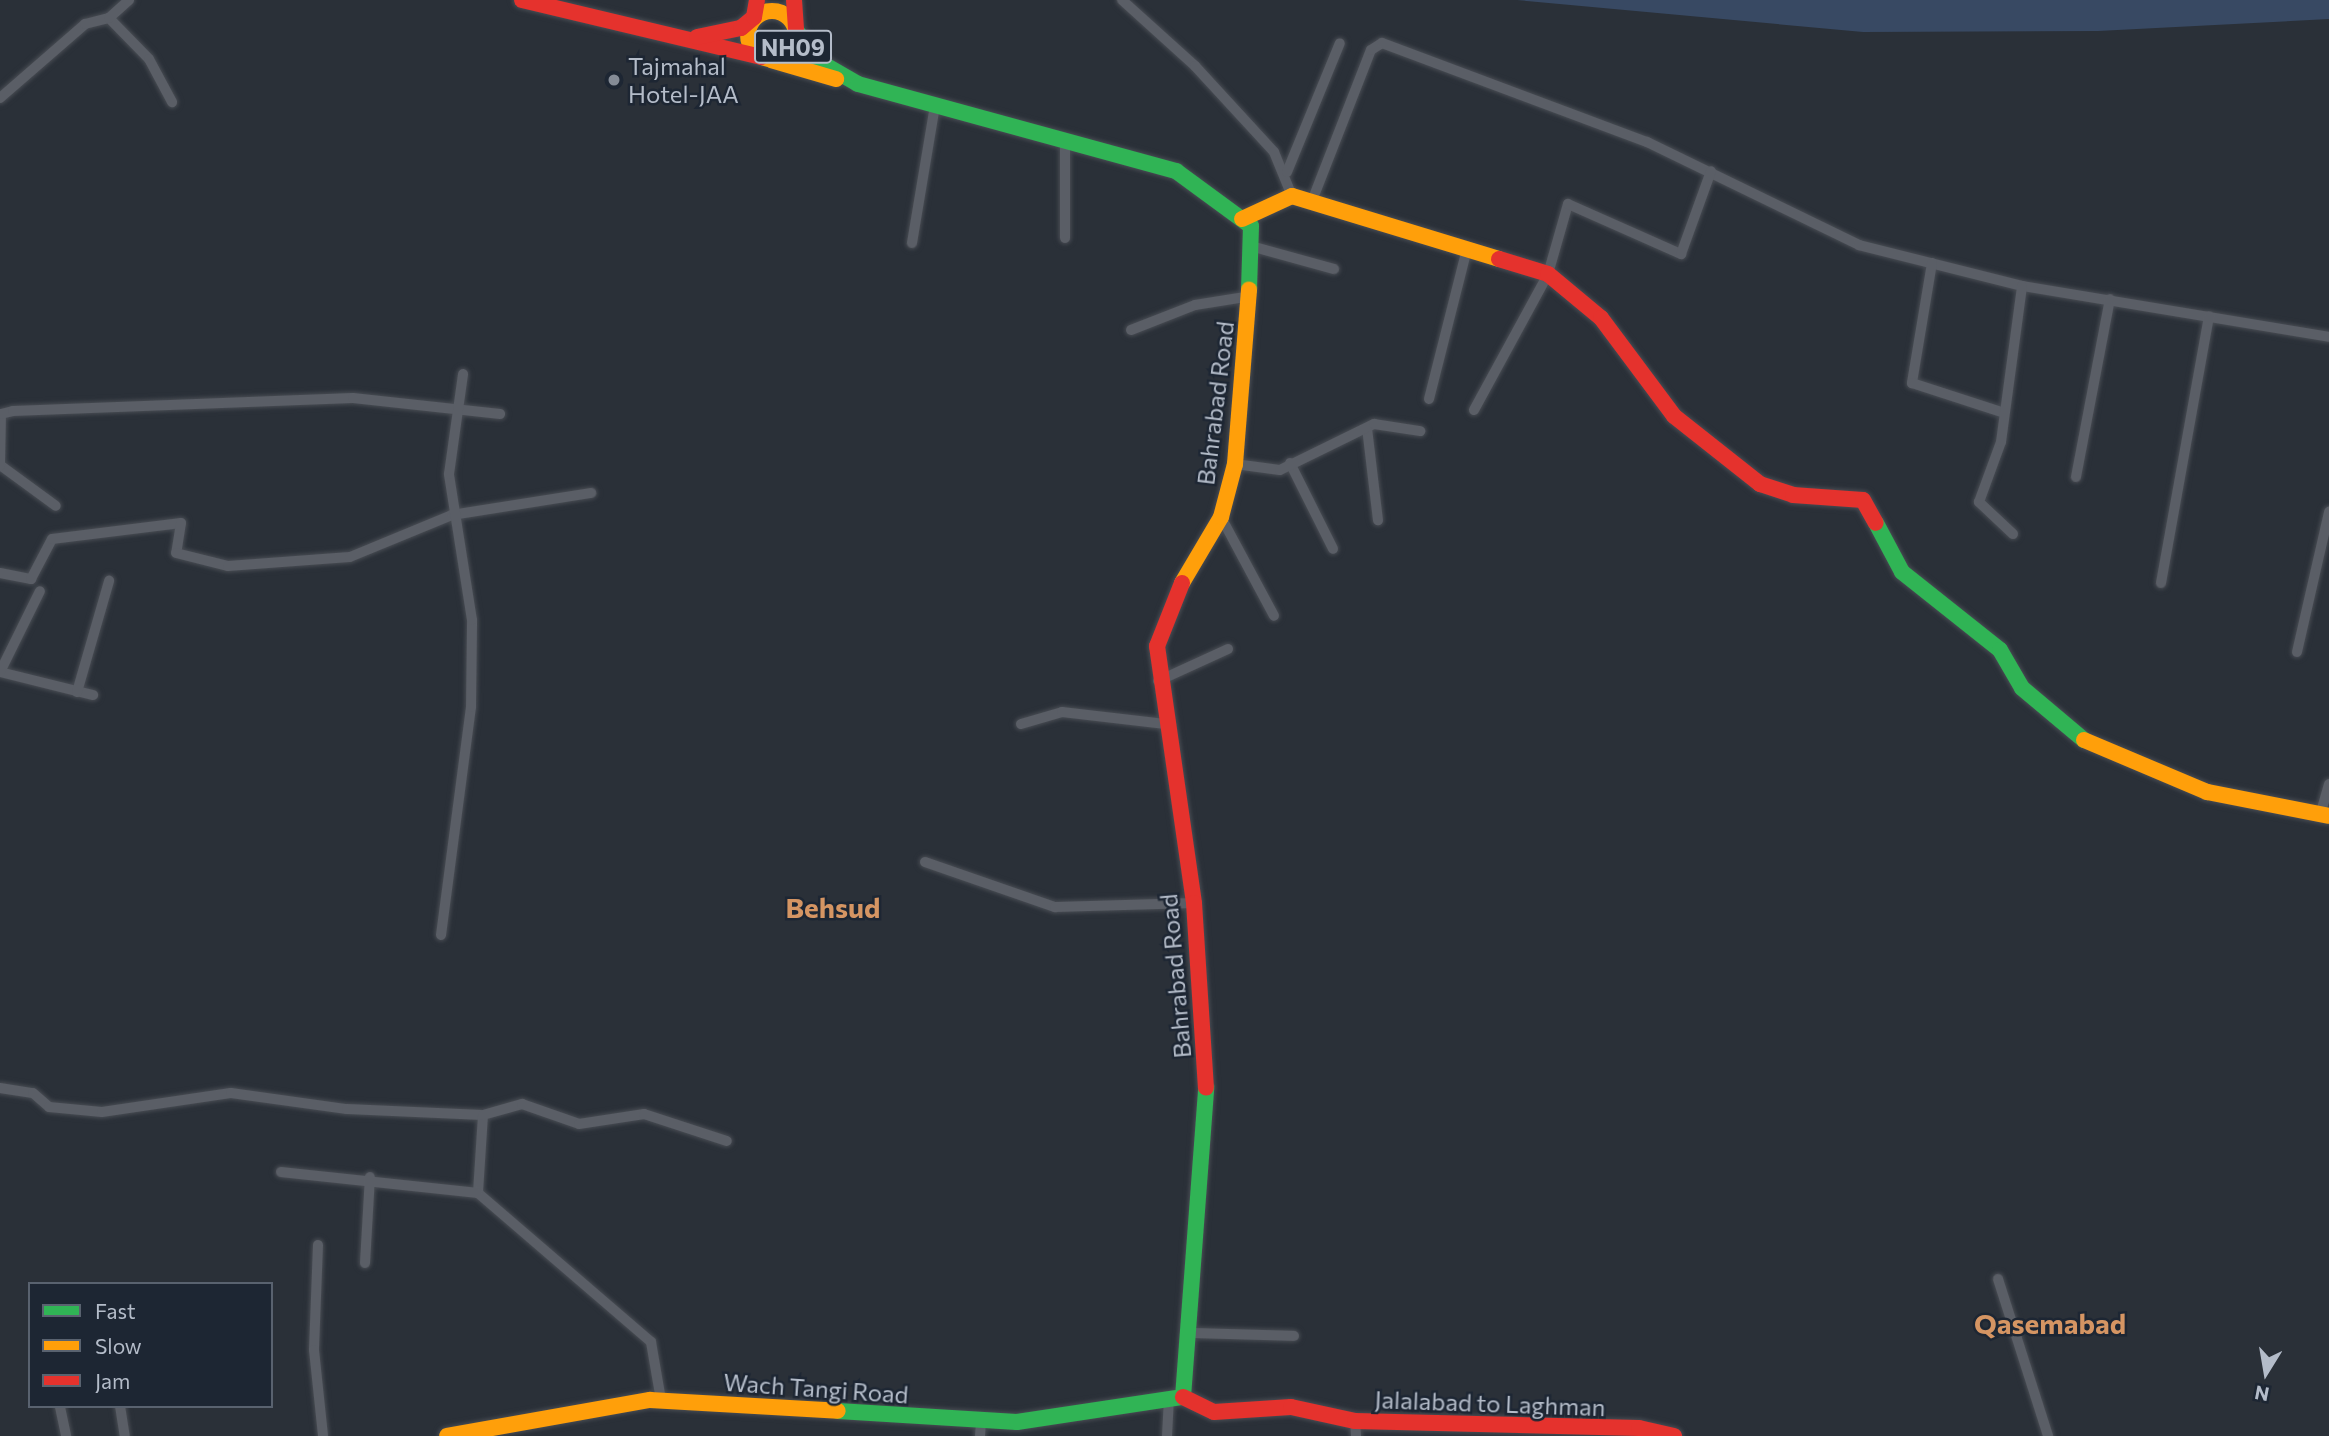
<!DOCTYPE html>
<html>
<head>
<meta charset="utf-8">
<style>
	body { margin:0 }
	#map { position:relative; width:2329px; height:1436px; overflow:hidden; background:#2a3038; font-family:Commissioner,sans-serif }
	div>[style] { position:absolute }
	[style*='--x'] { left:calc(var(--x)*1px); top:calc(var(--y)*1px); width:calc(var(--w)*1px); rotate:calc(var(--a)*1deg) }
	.water>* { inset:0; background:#384963 }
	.roads { filter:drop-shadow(0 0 2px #484c53) drop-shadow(0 0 2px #484c53) }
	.street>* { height:10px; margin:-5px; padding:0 5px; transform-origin:5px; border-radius:5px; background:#5a5e66 }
	.fast>* { height:16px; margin:-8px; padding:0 8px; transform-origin:8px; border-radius:8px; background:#30b455 }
	.slow>* { height:16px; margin:-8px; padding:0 8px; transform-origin:8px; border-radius:8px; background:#ff9f0a }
	.slow>.ring { margin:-8px; padding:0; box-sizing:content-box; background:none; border:16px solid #ff9f0a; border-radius:50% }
	.jam>* { height:16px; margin:-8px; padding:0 8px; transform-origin:8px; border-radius:8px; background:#e5322d }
	.dots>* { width:19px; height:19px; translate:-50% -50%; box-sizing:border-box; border:4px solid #1d2633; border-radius:50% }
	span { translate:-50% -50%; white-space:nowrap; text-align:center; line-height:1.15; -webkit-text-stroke:5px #1d2633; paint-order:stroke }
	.shield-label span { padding:2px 5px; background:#1d2633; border:2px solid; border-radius:5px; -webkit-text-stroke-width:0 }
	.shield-label { font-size:23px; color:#b4bcc9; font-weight:700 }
	.poi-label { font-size:24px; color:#b4bcc9 }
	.left { translate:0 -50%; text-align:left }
	.street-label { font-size:24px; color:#b4bcc9 }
	.quarter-label { font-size:28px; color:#d59563; font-weight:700 }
	.legend { position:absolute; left:28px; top:1282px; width:245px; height:126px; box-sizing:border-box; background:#1d2633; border:2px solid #59626f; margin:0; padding:9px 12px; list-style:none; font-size:21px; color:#b4bcc9 }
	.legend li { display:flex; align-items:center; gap:14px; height:35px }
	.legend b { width:35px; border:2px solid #59626f }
	.north { position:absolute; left:2231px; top:1338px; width:70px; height:70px; -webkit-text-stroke:5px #1d2633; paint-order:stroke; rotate:191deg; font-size:19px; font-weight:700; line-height:28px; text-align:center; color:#b4bcc9 }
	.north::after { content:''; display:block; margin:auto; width:24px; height:32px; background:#b4bcc9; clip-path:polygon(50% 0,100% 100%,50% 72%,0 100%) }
</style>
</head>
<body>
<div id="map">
	<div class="water">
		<i style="clip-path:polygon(1517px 0,2329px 0,2329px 19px,2098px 31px,1863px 32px)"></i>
	</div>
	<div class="roads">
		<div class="street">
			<i style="--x:1122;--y:0;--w:98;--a:42.1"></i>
			<i style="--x:1195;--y:66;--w:117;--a:47.4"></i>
			<i style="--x:1274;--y:152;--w:48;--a:67.8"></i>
			<i style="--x:109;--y:18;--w:57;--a:45.7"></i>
			<i style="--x:149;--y:59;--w:49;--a:61.9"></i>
			<i style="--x:0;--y:98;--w:113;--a:-41"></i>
			<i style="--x:85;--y:24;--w:25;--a:-14"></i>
			<i style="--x:109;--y:18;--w:27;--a:-42"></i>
			<i style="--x:1065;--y:141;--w:97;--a:90"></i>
			<i style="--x:1287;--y:172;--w:139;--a:-67.7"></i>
			<i style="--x:1312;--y:201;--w:162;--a:-68.7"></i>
			<i style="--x:1371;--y:50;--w:13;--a:-32"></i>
			<i style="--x:1382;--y:43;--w:283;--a:20.5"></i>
			<i style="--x:1647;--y:142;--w:236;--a:25.9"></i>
			<i style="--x:1859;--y:245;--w:168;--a:14.1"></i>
			<i style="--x:2022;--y:286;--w:311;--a:9.4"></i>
			<i style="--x:912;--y:243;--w:140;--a:-80.5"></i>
			<i style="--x:1254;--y:247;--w:83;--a:15.4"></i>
			<i style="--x:1932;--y:263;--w:122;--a:99.5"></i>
			<i style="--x:1912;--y:383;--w:94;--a:18"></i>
			<i style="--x:1131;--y:330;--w:69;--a:-21.3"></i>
			<i style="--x:1195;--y:305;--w:57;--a:-9.1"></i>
			<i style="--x:1429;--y:399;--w:155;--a:-75.8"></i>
			<i style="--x:1474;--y:410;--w:155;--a:-61.4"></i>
			<i style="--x:1548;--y:274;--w:73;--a:-74.1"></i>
			<i style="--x:1568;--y:204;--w:124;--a:23.9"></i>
			<i style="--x:1681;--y:254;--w:88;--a:-70.1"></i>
			<i style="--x:1367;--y:428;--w:93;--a:83.2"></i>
			<i style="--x:1290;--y:463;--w:96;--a:63.4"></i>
			<i style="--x:1235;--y:464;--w:45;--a:7.6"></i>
			<i style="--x:1280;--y:470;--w:105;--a:-26.1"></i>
			<i style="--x:1374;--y:424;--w:47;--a:8.7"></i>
			<i style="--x:0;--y:465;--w:69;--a:36.2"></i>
			<i style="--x:0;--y:466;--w:52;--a:-88.9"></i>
			<i style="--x:1;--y:414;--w:12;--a:-14"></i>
			<i style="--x:13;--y:411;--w:340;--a:-2.2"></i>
			<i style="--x:353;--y:398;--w:148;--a:6.2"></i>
			<i style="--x:2076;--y:477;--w:181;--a:-79.2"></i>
			<i style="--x:1221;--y:517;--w:112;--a:61.8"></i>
			<i style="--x:2013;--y:534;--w:47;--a:-136.7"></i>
			<i style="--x:1979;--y:502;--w:64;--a:-69.9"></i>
			<i style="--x:2001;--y:442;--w:157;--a:-82.3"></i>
			<i style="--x:0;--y:573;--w:32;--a:11"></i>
			<i style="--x:31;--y:579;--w:45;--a:-62.3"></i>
			<i style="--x:52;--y:539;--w:130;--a:-7.1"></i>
			<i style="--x:181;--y:523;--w:30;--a:99"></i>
			<i style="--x:176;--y:553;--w:54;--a:14"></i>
			<i style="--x:228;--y:566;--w:122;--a:-4.2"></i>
			<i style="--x:350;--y:557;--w:110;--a:-22.4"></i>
			<i style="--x:452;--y:515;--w:141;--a:-9"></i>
			<i style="--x:2161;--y:583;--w:271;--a:-79.8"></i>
			<i style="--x:2297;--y:652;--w:144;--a:-77.1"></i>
			<i style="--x:0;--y:672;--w:96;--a:13.9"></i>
			<i style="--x:0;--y:672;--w:90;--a:-63.7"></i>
			<i style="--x:1158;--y:681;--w:77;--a:-24.6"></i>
			<i style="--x:77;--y:692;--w:116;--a:-73.9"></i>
			<i style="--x:1021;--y:724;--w:43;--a:-16.3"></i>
			<i style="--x:1062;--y:712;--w:104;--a:6.6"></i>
			<i style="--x:2321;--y:812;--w:29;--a:-74"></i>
			<i style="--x:925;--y:862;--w:138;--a:19.1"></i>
			<i style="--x:1055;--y:907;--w:139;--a:-1.6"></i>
			<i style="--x:441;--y:935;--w:230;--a:-82.5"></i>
			<i style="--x:471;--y:707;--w:87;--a:-89.3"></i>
			<i style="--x:472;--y:620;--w:148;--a:-99"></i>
			<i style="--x:449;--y:474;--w:101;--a:-82"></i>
			<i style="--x:0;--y:1088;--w:33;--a:9"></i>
			<i style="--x:33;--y:1093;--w:21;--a:41"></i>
			<i style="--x:49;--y:1107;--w:53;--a:5.4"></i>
			<i style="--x:102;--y:1112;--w:130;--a:-8.4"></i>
			<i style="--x:231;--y:1093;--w:117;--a:7.9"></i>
			<i style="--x:347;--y:1109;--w:136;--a:2.5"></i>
			<i style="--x:483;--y:1115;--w:78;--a:93.7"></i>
			<i style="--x:478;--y:1193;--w:228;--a:40.7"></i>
			<i style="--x:651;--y:1342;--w:59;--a:80.2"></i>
			<i style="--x:483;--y:1115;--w:41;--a:-15.8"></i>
			<i style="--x:522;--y:1104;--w:60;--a:19.3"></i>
			<i style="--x:579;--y:1124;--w:66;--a:-8.7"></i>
			<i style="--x:644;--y:1114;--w:87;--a:18"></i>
			<i style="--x:281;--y:1172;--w:198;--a:6.1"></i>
			<i style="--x:318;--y:1245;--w:105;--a:92.2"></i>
			<i style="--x:314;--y:1350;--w:86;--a:84"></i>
			<i style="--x:365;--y:1263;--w:86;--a:-86.7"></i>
			<i style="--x:1998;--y:1279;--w:165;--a:72.3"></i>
			<i style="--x:1189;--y:1333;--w:105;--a:1.6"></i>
			<i style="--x:120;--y:1406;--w:30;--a:81"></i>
			<i style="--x:60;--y:1407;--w:30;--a:78"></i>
			<i style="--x:1355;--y:1421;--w:15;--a:86"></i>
			<i style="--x:980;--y:1436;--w:15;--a:-86"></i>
			<i style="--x:1167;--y:1436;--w:37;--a:-87"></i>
		</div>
		<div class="fast">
			<i style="--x:796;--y:30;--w:38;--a:55"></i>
			<i style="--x:818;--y:61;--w:46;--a:29.9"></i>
			<i style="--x:858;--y:84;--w:330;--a:15.3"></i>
			<i style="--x:1176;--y:171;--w:93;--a:36.3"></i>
			<i style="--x:1251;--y:226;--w:64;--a:91.8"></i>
			<i style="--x:1876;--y:523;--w:55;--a:62"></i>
			<i style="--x:1902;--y:572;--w:125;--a:38.5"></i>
			<i style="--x:2000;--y:650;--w:44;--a:59.9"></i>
			<i style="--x:2022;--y:688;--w:81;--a:40"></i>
			<i style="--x:1183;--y:1397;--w:310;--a:-85.7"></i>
			<i style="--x:838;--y:1411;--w:179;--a:3.5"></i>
			<i style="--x:1017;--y:1422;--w:168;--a:-8.6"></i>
		</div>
		<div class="slow">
			<i class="ring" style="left:748px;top:11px;width:32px;height:32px"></i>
			<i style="--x:771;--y:60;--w:68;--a:16.3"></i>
			<i style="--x:1242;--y:219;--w:55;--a:-24.7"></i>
			<i style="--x:1292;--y:196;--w:216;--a:16.9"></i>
			<i style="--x:1182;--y:583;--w:77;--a:-59.4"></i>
			<i style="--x:1221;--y:517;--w:55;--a:-75.2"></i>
			<i style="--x:1235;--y:464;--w:175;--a:-85.4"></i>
			<i style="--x:2084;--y:740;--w:134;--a:22.9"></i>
			<i style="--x:2207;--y:792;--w:124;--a:11.1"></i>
			<i style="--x:447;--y:1436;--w:206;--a:-10.1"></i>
			<i style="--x:650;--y:1400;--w:188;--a:3.3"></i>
		</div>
		<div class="jam">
			<i style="--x:522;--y:0;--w:246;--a:13.4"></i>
			<i style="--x:794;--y:0;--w:30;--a:86"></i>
			<i style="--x:697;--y:37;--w:45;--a:-11.6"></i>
			<i style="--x:741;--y:28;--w:17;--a:-40"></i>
			<i style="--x:754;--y:17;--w:17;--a:-80"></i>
			<i style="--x:1499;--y:259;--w:51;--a:17"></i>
			<i style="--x:1548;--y:274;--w:69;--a:39.7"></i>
			<i style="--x:1601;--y:318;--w:122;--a:53.3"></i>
			<i style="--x:1674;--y:416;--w:110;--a:38.3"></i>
			<i style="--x:1760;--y:484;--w:35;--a:18"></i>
			<i style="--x:1793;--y:495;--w:70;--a:4.1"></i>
			<i style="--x:1863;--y:500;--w:26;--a:61"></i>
			<i style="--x:1182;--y:583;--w:68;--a:111.6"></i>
			<i style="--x:1157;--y:646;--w:260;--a:81.8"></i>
			<i style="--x:1194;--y:903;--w:185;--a:86.3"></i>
			<i style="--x:1183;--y:1397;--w:34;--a:26"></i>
			<i style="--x:1214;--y:1412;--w:77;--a:-3.7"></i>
			<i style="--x:1291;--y:1407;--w:66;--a:12.3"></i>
			<i style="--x:1355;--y:1421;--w:284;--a:1.4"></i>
			<i style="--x:1639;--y:1428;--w:36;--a:13"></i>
		</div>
	</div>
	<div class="dots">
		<i style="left:614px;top:80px;background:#848b96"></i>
	</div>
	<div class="shield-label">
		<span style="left:793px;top:47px">NH09</span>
	</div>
	<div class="poi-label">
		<span class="left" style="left:628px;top:80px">Tajmahal<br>Hotel-JAA</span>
	</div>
	<div class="street-label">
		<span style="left:1215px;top:403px;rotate:-83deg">Bahrabad Road</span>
		<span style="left:1175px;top:976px;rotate:-95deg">Bahrabad Road</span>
		<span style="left:816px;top:1388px;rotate:4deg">Wach Tangi Road</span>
		<span style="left:1490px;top:1403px;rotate:2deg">Jalalabad to Laghman</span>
	</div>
	<div class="quarter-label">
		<span style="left:833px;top:907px">Behsud</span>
		<span style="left:2050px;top:1323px">Qasemabad</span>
	</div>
	<ul class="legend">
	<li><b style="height:9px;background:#30b455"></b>Fast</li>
	<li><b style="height:9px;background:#ff9f0a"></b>Slow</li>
	<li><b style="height:9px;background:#e5322d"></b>Jam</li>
	</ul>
	<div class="north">N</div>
</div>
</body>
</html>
